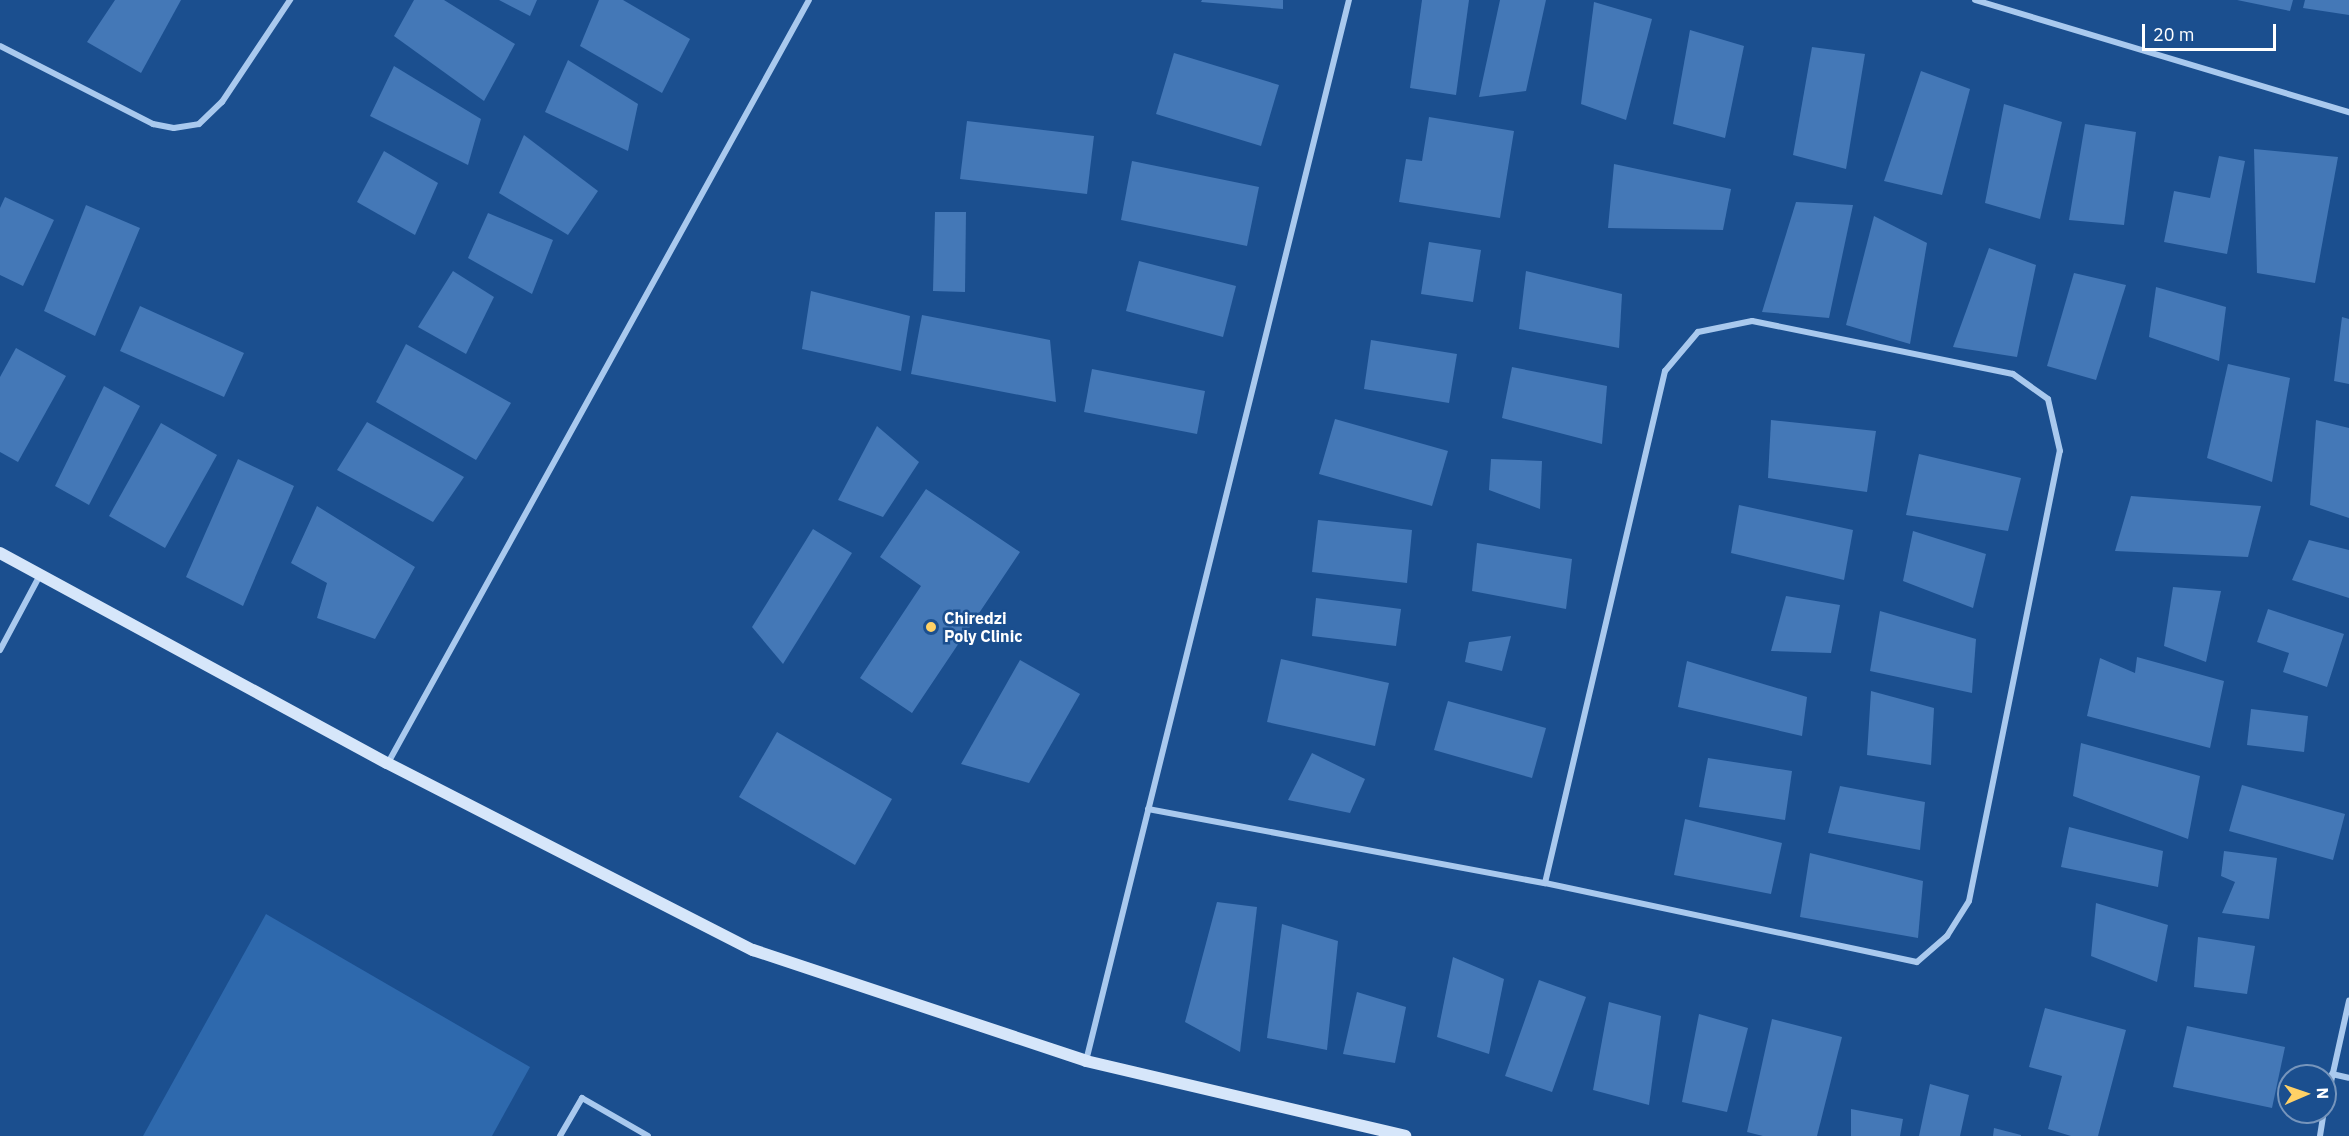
<!DOCTYPE html>
<html>
<head>
<meta charset="utf-8">
<style>
	body { margin:0 }
	#map { position:relative; width:2349px; height:1136px; overflow:hidden; background:#1b4f8f; font-family:"IBM Plex Sans",sans-serif }
	div>[style] { position:absolute }
	[style*='--x'] { left:calc(var(--x)*1px); top:calc(var(--y)*1px); width:calc(var(--w)*1px); rotate:calc(var(--a)*1deg) }
	.green>* { inset:0; background:#2e69ad }
	.building>* { inset:0; background:#4478b7 }
	.street>* { height:6px; margin:-3px; padding:0 3px; transform-origin:3px; border-radius:3px; background:#a9c9ee }
	.secondary>* { height:12px; margin:-6px; padding:0 6px; transform-origin:6px; border-radius:6px; background:#d6e6fa }
	.dots>* { width:16px; height:16px; translate:-50% -50%; box-sizing:border-box; border:3px solid #1b4f8f; border-radius:50% }
	span { translate:-50% -50%; white-space:nowrap; text-align:center; line-height:1.15; -webkit-text-stroke:5px #1b4f8f; paint-order:stroke }
	.poi-label { font-size:16px; color:#fff; font-weight:700 }
	.left { translate:0 -50%; text-align:left }
	.north { position:absolute; left:2277px; top:1064px; width:60px; height:60px; box-sizing:border-box; background:#1b4f8f; border:2px solid #7695bc; border-radius:50%; rotate:88deg; font-size:16px; font-weight:700; line-height:24px; text-align:center; color:#fff }
	.north::after { content:''; display:block; margin:auto; width:21px; height:27px; background:#ffd166; clip-path:polygon(50% 0,100% 100%,50% 72%,0 100%) }
	.scale { position:absolute; left:2142px; top:24px; width:134px; height:27px; box-sizing:border-box; border:3px solid #fff; border-top:0; padding-left:8px; font-size:18px; line-height:21px; white-space:nowrap; color:#fff; -webkit-text-stroke:4px #1b4f8f; paint-order:stroke }
</style>
</head>
<body>
<div id="map">
	<div class="green">
		<i style="clip-path:polygon(266px 914px,530px 1067px,492px 1136px,143px 1136px)"></i>
	</div>
	<div class="building">
		<i style="clip-path:polygon(115px 0,181px 0,141px 73px,87px 42px)"></i>
		<i style="clip-path:polygon(414px 0,444px 0,515px 44px,484px 101px,394px 36px)"></i>
		<i style="clip-path:polygon(499px 0,537px 0,530px 16px)"></i>
		<i style="clip-path:polygon(599px 0,623px 0,690px 39px,662px 93px,580px 46px)"></i>
		<i style="clip-path:polygon(1202px 0,1283px 0,1283px 9px,1201px 2px)"></i>
		<i style="clip-path:polygon(1422px 0,1469px 0,1456px 95px,1410px 88px)"></i>
		<i style="clip-path:polygon(1500px 0,1546px 0,1526px 91px,1479px 97px)"></i>
		<i style="clip-path:polygon(2237px 0,2293px 0,2290px 11px)"></i>
		<i style="clip-path:polygon(2305px 0,2349px 0,2349px 15px,2303px 8px)"></i>
		<i style="clip-path:polygon(1594px 2px,1652px 19px,1626px 120px,1581px 104px)"></i>
		<i style="clip-path:polygon(1690px 30px,1744px 46px,1725px 138px,1673px 124px)"></i>
		<i style="clip-path:polygon(1812px 47px,1865px 54px,1846px 169px,1793px 155px)"></i>
		<i style="clip-path:polygon(1174px 53px,1279px 85px,1261px 146px,1156px 114px)"></i>
		<i style="clip-path:polygon(568px 60px,638px 104px,628px 151px,545px 112px)"></i>
		<i style="clip-path:polygon(394px 66px,481px 119px,468px 165px,370px 116px)"></i>
		<i style="clip-path:polygon(1921px 71px,1970px 89px,1942px 195px,1884px 181px)"></i>
		<i style="clip-path:polygon(2004px 104px,2062px 122px,2040px 219px,1985px 203px)"></i>
		<i style="clip-path:polygon(1429px 117px,1514px 131px,1500px 218px,1399px 202px,1406px 159px,1422px 161px)"></i>
		<i style="clip-path:polygon(967px 121px,1094px 136px,1087px 194px,960px 179px)"></i>
		<i style="clip-path:polygon(2085px 124px,2136px 132px,2124px 225px,2069px 220px)"></i>
		<i style="clip-path:polygon(524px 135px,598px 191px,568px 235px,499px 193px)"></i>
		<i style="clip-path:polygon(2254px 149px,2338px 157px,2315px 283px,2257px 273px)"></i>
		<i style="clip-path:polygon(384px 151px,438px 183px,415px 235px,357px 202px)"></i>
		<i style="clip-path:polygon(2219px 156px,2245px 161px,2227px 254px,2164px 242px,2174px 191px,2210px 198px)"></i>
		<i style="clip-path:polygon(1132px 161px,1259px 187px,1247px 246px,1121px 220px)"></i>
		<i style="clip-path:polygon(1614px 164px,1731px 189px,1723px 230px,1608px 228px)"></i>
		<i style="clip-path:polygon(5px 197px,54px 220px,23px 286px,0 275px,0 208px)"></i>
		<i style="clip-path:polygon(1796px 202px,1853px 205px,1829px 318px,1762px 312px)"></i>
		<i style="clip-path:polygon(86px 205px,140px 228px,95px 336px,44px 311px)"></i>
		<i style="clip-path:polygon(935px 212px,966px 212px,965px 292px,933px 291px)"></i>
		<i style="clip-path:polygon(488px 213px,553px 240px,532px 294px,468px 258px)"></i>
		<i style="clip-path:polygon(1874px 216px,1927px 243px,1910px 344px,1846px 325px)"></i>
		<i style="clip-path:polygon(1429px 242px,1481px 250px,1473px 302px,1421px 294px)"></i>
		<i style="clip-path:polygon(1989px 248px,2036px 265px,2017px 357px,1953px 347px)"></i>
		<i style="clip-path:polygon(1139px 261px,1236px 286px,1223px 337px,1126px 311px)"></i>
		<i style="clip-path:polygon(453px 271px,494px 297px,466px 354px,418px 327px)"></i>
		<i style="clip-path:polygon(1526px 271px,1622px 294px,1619px 348px,1519px 329px)"></i>
		<i style="clip-path:polygon(2074px 273px,2126px 285px,2096px 380px,2047px 366px)"></i>
		<i style="clip-path:polygon(2156px 287px,2226px 307px,2219px 361px,2149px 337px)"></i>
		<i style="clip-path:polygon(811px 291px,910px 316px,901px 371px,802px 349px)"></i>
		<i style="clip-path:polygon(140px 306px,244px 353px,224px 397px,120px 351px)"></i>
		<i style="clip-path:polygon(922px 315px,1050px 340px,1056px 402px,911px 374px)"></i>
		<i style="clip-path:polygon(2342px 317px,2349px 319px,2349px 384px,2334px 381px)"></i>
		<i style="clip-path:polygon(1371px 340px,1457px 354px,1449px 403px,1364px 389px)"></i>
		<i style="clip-path:polygon(406px 344px,511px 403px,476px 460px,376px 402px)"></i>
		<i style="clip-path:polygon(16px 348px,66px 376px,18px 462px,0 452px,0 377px)"></i>
		<i style="clip-path:polygon(2228px 364px,2290px 378px,2272px 482px,2207px 458px)"></i>
		<i style="clip-path:polygon(1512px 367px,1607px 386px,1602px 444px,1502px 418px)"></i>
		<i style="clip-path:polygon(1092px 369px,1205px 391px,1197px 434px,1084px 412px)"></i>
		<i style="clip-path:polygon(104px 386px,140px 406px,89px 505px,55px 486px)"></i>
		<i style="clip-path:polygon(1335px 419px,1448px 451px,1432px 506px,1319px 474px)"></i>
		<i style="clip-path:polygon(1771px 420px,1876px 431px,1867px 492px,1768px 478px)"></i>
		<i style="clip-path:polygon(2316px 420px,2349px 428px,2349px 518px,2310px 505px)"></i>
		<i style="clip-path:polygon(367px 422px,464px 477px,433px 522px,337px 470px)"></i>
		<i style="clip-path:polygon(161px 423px,217px 455px,165px 548px,109px 516px)"></i>
		<i style="clip-path:polygon(877px 426px,919px 462px,883px 517px,838px 500px)"></i>
		<i style="clip-path:polygon(1919px 454px,2021px 478px,2008px 531px,1906px 515px)"></i>
		<i style="clip-path:polygon(238px 459px,294px 486px,243px 606px,186px 577px)"></i>
		<i style="clip-path:polygon(1491px 459px,1542px 461px,1540px 509px,1489px 490px)"></i>
		<i style="clip-path:polygon(926px 489px,1020px 552px,912px 713px,860px 678px,921px 586px,880px 557px)"></i>
		<i style="clip-path:polygon(2131px 496px,2261px 506px,2248px 557px,2115px 551px)"></i>
		<i style="clip-path:polygon(1739px 505px,1853px 530px,1844px 580px,1731px 553px)"></i>
		<i style="clip-path:polygon(317px 506px,415px 567px,375px 639px,317px 618px,327px 583px,291px 563px)"></i>
		<i style="clip-path:polygon(1318px 520px,1412px 530px,1407px 583px,1312px 572px)"></i>
		<i style="clip-path:polygon(813px 529px,852px 553px,783px 664px,752px 627px)"></i>
		<i style="clip-path:polygon(1913px 531px,1986px 554px,1973px 608px,1903px 581px)"></i>
		<i style="clip-path:polygon(2309px 540px,2349px 550px,2349px 598px,2292px 580px)"></i>
		<i style="clip-path:polygon(1477px 543px,1572px 559px,1566px 609px,1472px 591px)"></i>
		<i style="clip-path:polygon(2173px 587px,2221px 591px,2206px 662px,2164px 646px)"></i>
		<i style="clip-path:polygon(1786px 596px,1840px 605px,1831px 653px,1771px 651px)"></i>
		<i style="clip-path:polygon(1316px 598px,1401px 609px,1396px 646px,1312px 636px)"></i>
		<i style="clip-path:polygon(2268px 609px,2344px 634px,2327px 687px,2283px 672px,2289px 653px,2257px 642px)"></i>
		<i style="clip-path:polygon(1880px 611px,1976px 639px,1972px 693px,1870px 671px)"></i>
		<i style="clip-path:polygon(1511px 636px,1502px 671px,1465px 662px,1469px 642px)"></i>
		<i style="clip-path:polygon(2137px 657px,2224px 681px,2210px 748px,2087px 716px,2100px 658px,2135px 673px)"></i>
		<i style="clip-path:polygon(1281px 659px,1389px 683px,1375px 746px,1267px 722px)"></i>
		<i style="clip-path:polygon(1020px 660px,1080px 694px,1029px 783px,961px 764px)"></i>
		<i style="clip-path:polygon(1687px 661px,1807px 697px,1802px 736px,1678px 707px)"></i>
		<i style="clip-path:polygon(1871px 691px,1934px 708px,1931px 765px,1867px 755px)"></i>
		<i style="clip-path:polygon(1448px 701px,1546px 728px,1532px 778px,1434px 750px)"></i>
		<i style="clip-path:polygon(2251px 709px,2308px 716px,2304px 752px,2247px 745px)"></i>
		<i style="clip-path:polygon(777px 732px,892px 799px,855px 865px,739px 797px)"></i>
		<i style="clip-path:polygon(2081px 743px,2200px 776px,2188px 839px,2073px 796px)"></i>
		<i style="clip-path:polygon(1312px 753px,1365px 779px,1350px 813px,1288px 800px)"></i>
		<i style="clip-path:polygon(1708px 758px,1792px 771px,1785px 820px,1699px 807px)"></i>
		<i style="clip-path:polygon(2242px 785px,2345px 814px,2333px 860px,2229px 831px)"></i>
		<i style="clip-path:polygon(1840px 786px,1925px 802px,1920px 850px,1828px 833px)"></i>
		<i style="clip-path:polygon(1685px 819px,1782px 843px,1771px 894px,1674px 875px)"></i>
		<i style="clip-path:polygon(2069px 827px,2163px 851px,2158px 887px,2061px 867px)"></i>
		<i style="clip-path:polygon(2224px 851px,2277px 858px,2269px 919px,2222px 913px,2235px 882px,2221px 876px)"></i>
		<i style="clip-path:polygon(1810px 853px,1923px 881px,1918px 938px,1800px 917px)"></i>
		<i style="clip-path:polygon(1217px 902px,1257px 907px,1240px 1052px,1185px 1022px)"></i>
		<i style="clip-path:polygon(2096px 903px,2168px 925px,2157px 982px,2091px 956px)"></i>
		<i style="clip-path:polygon(1282px 924px,1338px 941px,1327px 1050px,1267px 1038px)"></i>
		<i style="clip-path:polygon(2198px 937px,2255px 946px,2247px 994px,2194px 987px)"></i>
		<i style="clip-path:polygon(1453px 957px,1504px 979px,1489px 1054px,1437px 1037px)"></i>
		<i style="clip-path:polygon(1539px 980px,1586px 997px,1552px 1092px,1505px 1076px)"></i>
		<i style="clip-path:polygon(1357px 992px,1406px 1007px,1395px 1063px,1343px 1054px)"></i>
		<i style="clip-path:polygon(1609px 1002px,1661px 1016px,1649px 1105px,1593px 1090px)"></i>
		<i style="clip-path:polygon(2045px 1008px,2126px 1030px,2098px 1136px,2071px 1136px,2048px 1129px,2062px 1076px,2029px 1067px)"></i>
		<i style="clip-path:polygon(1699px 1014px,1748px 1028px,1727px 1112px,1682px 1102px)"></i>
		<i style="clip-path:polygon(1772px 1019px,1842px 1037px,1817px 1136px,1763px 1136px,1747px 1132px)"></i>
		<i style="clip-path:polygon(2187px 1026px,2285px 1047px,2272px 1108px,2173px 1087px)"></i>
		<i style="clip-path:polygon(1930px 1084px,1969px 1095px,1960px 1136px,1919px 1136px)"></i>
		<i style="clip-path:polygon(1851px 1109px,1903px 1119px,1900px 1136px,1851px 1136px)"></i>
		<i style="clip-path:polygon(1994px 1128px,2021px 1135px,2021px 1136px,1993px 1136px)"></i>
	</div>
	<div class="street">
		<i style="--x:1975;--y:0;--w:390;--a:16.7"></i>
		<i style="--x:0;--y:46;--w:172;--a:27"></i>
		<i style="--x:153;--y:124;--w:21;--a:11"></i>
		<i style="--x:174;--y:128;--w:25;--a:-9"></i>
		<i style="--x:199;--y:124;--w:32;--a:-44"></i>
		<i style="--x:222;--y:102;--w:123;--a:-56.3"></i>
		<i style="--x:0;--y:650;--w:85;--a:-61.9"></i>
		<i style="--x:388;--y:763;--w:871;--a:-61.11"></i>
		<i style="--x:1148;--y:809;--w:404;--a:10.6"></i>
		<i style="--x:1545;--y:883;--w:380;--a:12"></i>
		<i style="--x:1917;--y:962;--w:40;--a:-41"></i>
		<i style="--x:1947;--y:936;--w:41;--a:-57.8"></i>
		<i style="--x:1969;--y:901;--w:459;--a:-78.6"></i>
		<i style="--x:2060;--y:451;--w:53;--a:-103"></i>
		<i style="--x:2048;--y:399;--w:43;--a:-144.5"></i>
		<i style="--x:2013;--y:374;--w:266;--a:-168.5"></i>
		<i style="--x:1752;--y:321;--w:55;--a:168.5"></i>
		<i style="--x:1698;--y:332;--w:51;--a:130.2"></i>
		<i style="--x:1665;--y:371;--w:526;--a:103.19"></i>
		<i style="--x:1086;--y:1061;--w:1093;--a:-76.08"></i>
		<i style="--x:2332;--y:1074;--w:17;--a:13"></i>
		<i style="--x:2325;--y:1109;--w:111;--a:-77.5"></i>
		<i style="--x:560;--y:1136;--w:44;--a:-59.9"></i>
		<i style="--x:582;--y:1098;--w:76;--a:29.9"></i>
		<i style="--x:2320;--y:1136;--w:24;--a:-81"></i>
	</div>
	<div class="secondary">
		<i style="--x:0;--y:553;--w:440;--a:28.5"></i>
		<i style="--x:387;--y:763;--w:411;--a:27.1"></i>
		<i style="--x:753;--y:950;--w:351;--a:18.4"></i>
		<i style="--x:1086;--y:1061;--w:328;--a:13.2"></i>
	</div>
	<div class="dots">
		<i style="left:931px;top:627px;background:#ffd166"></i>
	</div>
	<div class="poi-label">
		<span class="left" style="left:944px;top:627px">Chiredzi<br>Poly Clinic</span>
	</div>
	<div class="north">N</div>
	<div class="scale">20 m</div>
</div>
</body>
</html>
